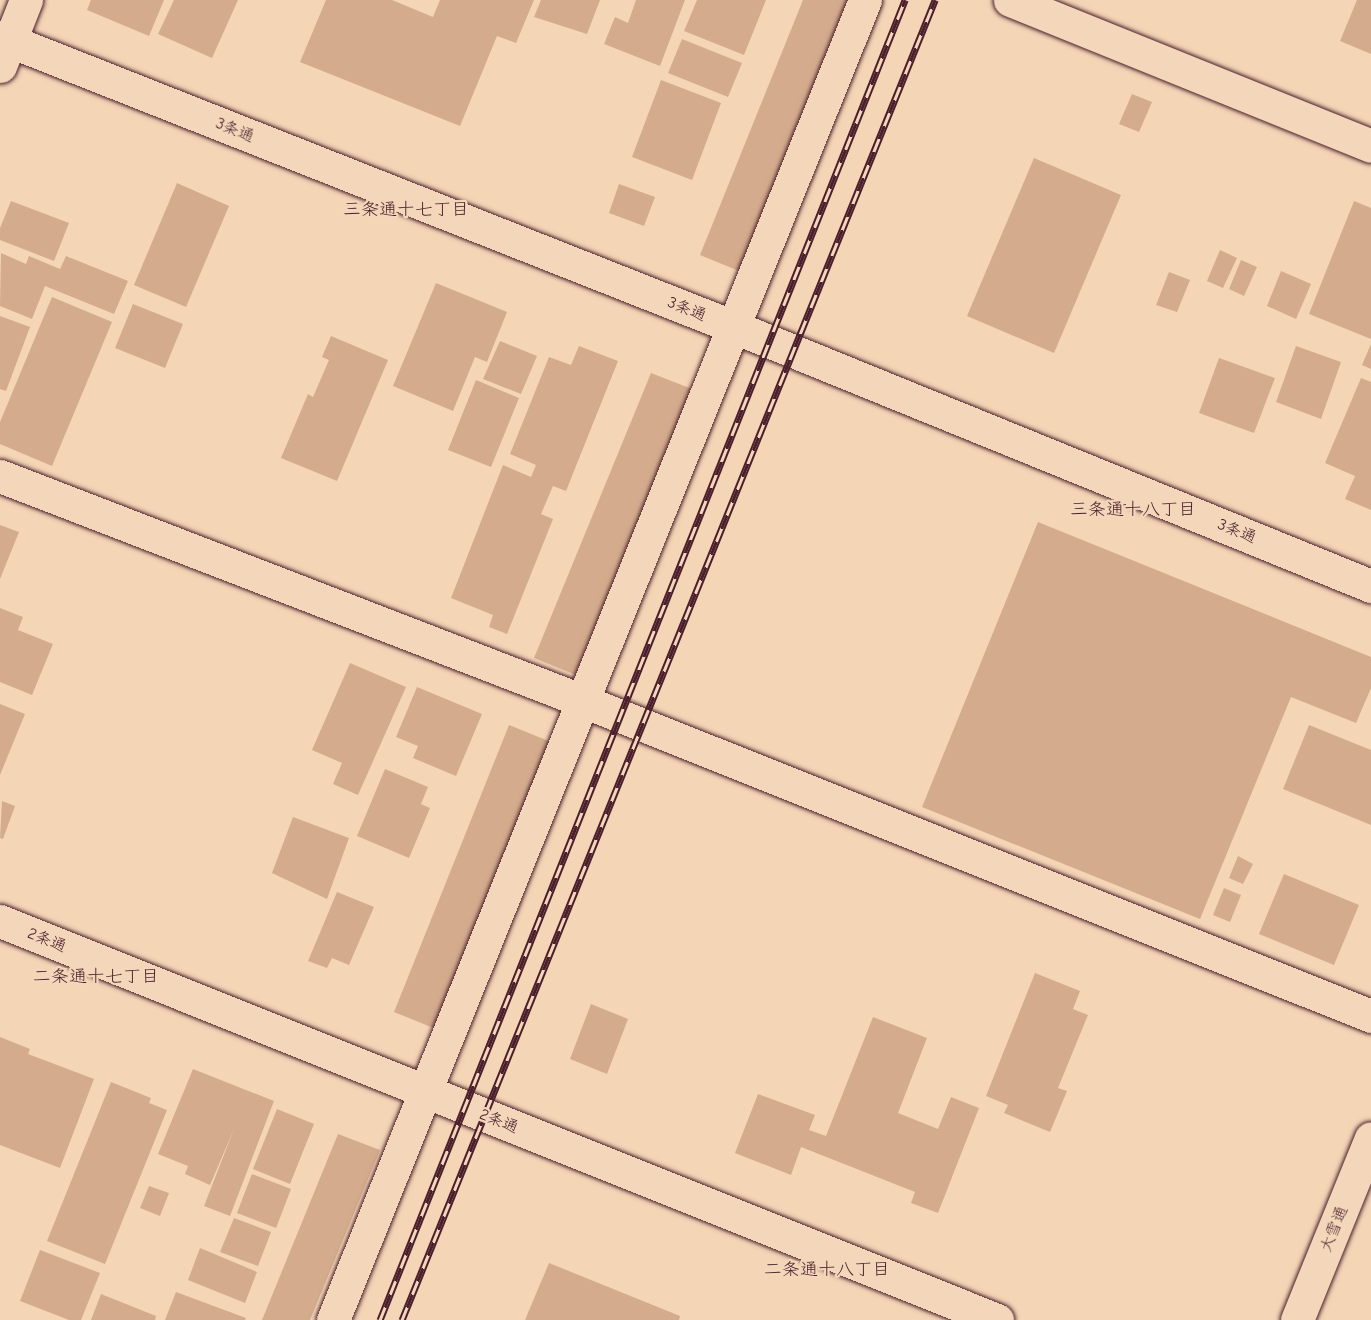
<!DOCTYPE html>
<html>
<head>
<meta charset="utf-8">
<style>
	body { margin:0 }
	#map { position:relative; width:1371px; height:1320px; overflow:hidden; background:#f4d5b6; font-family:"Comic Neue","Klee One",sans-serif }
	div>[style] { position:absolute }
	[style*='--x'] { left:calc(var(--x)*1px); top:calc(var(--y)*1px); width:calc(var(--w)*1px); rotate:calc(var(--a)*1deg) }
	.building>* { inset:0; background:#d4ac8d }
	.roads { filter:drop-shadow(0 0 2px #4a1f2b) drop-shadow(0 0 2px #4a1f2b) }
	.pedestrian>* { height:33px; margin:-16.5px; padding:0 16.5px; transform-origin:16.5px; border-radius:16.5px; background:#f4d7ba }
	.minor>* { height:33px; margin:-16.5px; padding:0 16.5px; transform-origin:16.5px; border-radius:16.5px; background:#f4d7ba }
	.tertiary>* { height:33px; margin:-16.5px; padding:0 16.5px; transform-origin:16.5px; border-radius:16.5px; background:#f4d7ba }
	.rail>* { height:7px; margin-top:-3.5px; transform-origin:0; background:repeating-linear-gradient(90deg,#f4d7ba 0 14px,#4a1f2b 0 28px); box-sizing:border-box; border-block:2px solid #4a1f2b }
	span { translate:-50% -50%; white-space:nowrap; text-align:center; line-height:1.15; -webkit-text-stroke:4.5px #f4d7ba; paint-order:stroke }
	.street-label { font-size:16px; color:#4a1f2b }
	.neighbourhood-label { font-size:18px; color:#4a1f2b }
</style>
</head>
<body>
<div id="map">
	<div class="building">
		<i style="clip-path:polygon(91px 0,164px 0,149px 36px,87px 10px)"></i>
		<i style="clip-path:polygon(174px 0,238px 0,212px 58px,158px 34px)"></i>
		<i style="clip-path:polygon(326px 0,392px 0,433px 17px,440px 0,534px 0,516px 43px,497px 36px,460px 126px,300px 62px)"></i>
		<i style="clip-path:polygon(541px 0,600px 0,587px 34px,534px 17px)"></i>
		<i style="clip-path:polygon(636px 0,685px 0,660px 66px,604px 44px,615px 17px,628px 23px)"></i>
		<i style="clip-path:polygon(697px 0,766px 0,744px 55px,684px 31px)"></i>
		<i style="clip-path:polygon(803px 0,848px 0,739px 271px,700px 255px)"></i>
		<i style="clip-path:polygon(1357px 0,1371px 0,1371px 54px,1340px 41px)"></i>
		<i style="clip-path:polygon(682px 39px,742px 63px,728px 97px,668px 73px)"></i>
		<i style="clip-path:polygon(661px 80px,721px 103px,692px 180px,632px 157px)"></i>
		<i style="clip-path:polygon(1132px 94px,1152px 102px,1139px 132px,1119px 124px)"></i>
		<i style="clip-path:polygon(1034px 158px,1121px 195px,1054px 353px,967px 316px)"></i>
		<i style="clip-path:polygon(177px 183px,229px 206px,186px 307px,134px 285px)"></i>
		<i style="clip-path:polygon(619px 184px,655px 197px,644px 226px,609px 213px)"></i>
		<i style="clip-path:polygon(11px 201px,69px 223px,54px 261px,0 240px,0 228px)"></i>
		<i style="clip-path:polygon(1354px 201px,1371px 208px,1371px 339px,1309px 314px)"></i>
		<i style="clip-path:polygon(1220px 250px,1237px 258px,1223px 288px,1207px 281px)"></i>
		<i style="clip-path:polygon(1px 253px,26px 264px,29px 256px,60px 269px,66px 256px,128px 281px,114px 314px,45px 286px,32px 319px,0 306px)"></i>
		<i style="clip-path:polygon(1241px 260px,1257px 267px,1244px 296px,1229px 289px)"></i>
		<i style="clip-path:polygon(1281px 271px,1311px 284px,1296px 319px,1267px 306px)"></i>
		<i style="clip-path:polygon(1169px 272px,1190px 280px,1177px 312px,1156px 305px)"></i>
		<i style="clip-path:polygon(436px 283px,507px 312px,487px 362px,475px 357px,453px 411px,393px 386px)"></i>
		<i style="clip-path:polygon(52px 297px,112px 322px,52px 466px,0 444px,0 422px)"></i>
		<i style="clip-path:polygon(133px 304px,183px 324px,165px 368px,115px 348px)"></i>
		<i style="clip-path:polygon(0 316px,30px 327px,6px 391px,0 389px)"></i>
		<i style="clip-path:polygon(331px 336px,388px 360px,337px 481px,281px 458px,308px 394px,313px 397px,329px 360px,322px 357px)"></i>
		<i style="clip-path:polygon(500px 341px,537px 356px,521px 394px,483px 379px)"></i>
		<i style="clip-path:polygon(1371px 344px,1371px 369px,1362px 365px)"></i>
		<i style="clip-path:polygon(579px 346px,618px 361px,566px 491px,553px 486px,541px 514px,553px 519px,507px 634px,489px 627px,493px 615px,451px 598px,503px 465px,531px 477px,536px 465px,510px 454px,549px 357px,571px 365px)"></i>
		<i style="clip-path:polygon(1296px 346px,1341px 362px,1321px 419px,1276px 402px)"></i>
		<i style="clip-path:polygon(1219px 358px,1275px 378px,1254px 433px,1199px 413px)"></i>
		<i style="clip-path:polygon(651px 373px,692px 389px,576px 675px,534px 658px)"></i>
		<i style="clip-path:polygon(1361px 378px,1371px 382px,1371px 510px,1345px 499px,1355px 476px,1325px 463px)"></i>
		<i style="clip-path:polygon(476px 380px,519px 398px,491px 467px,448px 450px)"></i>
		<i style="clip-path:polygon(1038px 522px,1371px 657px,1371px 688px,1356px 723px,1291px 697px,1200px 919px,922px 807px)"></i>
		<i style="clip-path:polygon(0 525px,19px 532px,0 579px)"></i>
		<i style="clip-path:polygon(0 608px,23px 617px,18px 630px,53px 644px,32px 695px,0 682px)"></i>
		<i style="clip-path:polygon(350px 663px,406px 687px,358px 795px,333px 784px,342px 763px,312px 750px)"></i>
		<i style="clip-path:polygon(417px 687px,482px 714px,456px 776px,413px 758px,418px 746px,396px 737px)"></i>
		<i style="clip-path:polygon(0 704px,25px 714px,0 775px)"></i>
		<i style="clip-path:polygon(509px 725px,551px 742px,436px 1029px,394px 1012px)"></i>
		<i style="clip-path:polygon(1309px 725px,1371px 750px,1371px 825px,1283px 789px)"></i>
		<i style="clip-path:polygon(385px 769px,428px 787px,421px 804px,430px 808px,409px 858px,357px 836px)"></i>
		<i style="clip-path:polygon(2px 801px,15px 806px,3px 839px,0 838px)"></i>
		<i style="clip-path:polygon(293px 817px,349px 838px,327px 899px,272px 873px)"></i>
		<i style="clip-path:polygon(1238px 856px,1253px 864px,1243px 884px,1229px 878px)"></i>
		<i style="clip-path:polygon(1284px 874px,1359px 905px,1334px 965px,1259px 934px)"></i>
		<i style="clip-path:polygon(1224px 888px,1241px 895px,1230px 922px,1213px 915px)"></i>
		<i style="clip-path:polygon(337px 892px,374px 907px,349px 965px,332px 958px,327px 968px,308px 961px)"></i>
		<i style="clip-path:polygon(1035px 973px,1080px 991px,1073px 1009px,1088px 1015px,1058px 1088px,1067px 1091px,1050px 1132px,1004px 1113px,1008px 1105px,986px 1096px)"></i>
		<i style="clip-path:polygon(591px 1004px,628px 1019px,607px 1074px,570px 1059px)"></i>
		<i style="clip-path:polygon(873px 1017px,927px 1038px,898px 1113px,938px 1129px,951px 1097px,979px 1108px,938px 1213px,911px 1203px,915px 1192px,801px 1147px,791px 1175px,735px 1153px,758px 1094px,815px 1115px,809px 1130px,826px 1136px)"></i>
		<i style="clip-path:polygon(0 1037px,30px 1049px,28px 1054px,94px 1079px,60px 1168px,0 1145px)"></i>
		<i style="clip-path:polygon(193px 1069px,274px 1101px,230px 1216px,204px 1206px,234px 1129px,210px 1185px,185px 1174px,188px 1166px,158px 1154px)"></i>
		<i style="clip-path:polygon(111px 1082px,151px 1098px,149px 1103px,167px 1110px,105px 1264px,47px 1241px)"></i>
		<i style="clip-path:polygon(277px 1109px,314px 1124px,290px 1184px,253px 1169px)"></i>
		<i style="clip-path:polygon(338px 1134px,380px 1150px,310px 1320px,262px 1320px)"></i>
		<i style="clip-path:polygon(252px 1174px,291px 1189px,276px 1228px,237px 1213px)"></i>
		<i style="clip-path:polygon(149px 1186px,169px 1193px,160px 1216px,140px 1208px)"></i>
		<i style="clip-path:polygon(234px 1218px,271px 1232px,258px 1266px,220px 1252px)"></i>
		<i style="clip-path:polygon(200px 1248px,257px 1272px,245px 1303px,188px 1280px)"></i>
		<i style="clip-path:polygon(40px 1250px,100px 1273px,81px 1320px,69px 1320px,20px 1301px)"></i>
		<i style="clip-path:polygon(549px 1263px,680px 1316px,679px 1320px,525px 1320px)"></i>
		<i style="clip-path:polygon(176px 1292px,246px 1318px,245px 1320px,165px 1320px)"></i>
		<i style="clip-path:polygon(101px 1294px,156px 1316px,155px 1320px,91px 1320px)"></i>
	</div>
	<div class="roads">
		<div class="pedestrian">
			<i style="--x:333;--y:1320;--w:1423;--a:-68.05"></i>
		</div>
		<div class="minor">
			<i style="--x:1010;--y:0;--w:389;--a:22"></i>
			<i style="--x:0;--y:37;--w:789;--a:21.56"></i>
			<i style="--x:734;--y:327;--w:688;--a:22.13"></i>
			<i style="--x:0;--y:66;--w:71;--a:-68.5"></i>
			<i style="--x:0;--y:476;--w:625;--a:21.1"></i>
			<i style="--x:583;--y:701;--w:849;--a:21.79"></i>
			<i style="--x:0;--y:921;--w:1074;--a:21.81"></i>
		</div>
		<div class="tertiary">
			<i style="--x:1297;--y:1320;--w:196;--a:-67.9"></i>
		</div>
	</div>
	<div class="rail">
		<i style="--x:380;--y:1320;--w:1421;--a:-68.31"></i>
		<i style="--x:402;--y:1320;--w:1424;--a:-68.01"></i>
	</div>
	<div class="street-label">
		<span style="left:235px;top:130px;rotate:22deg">3条通</span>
		<span style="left:687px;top:309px;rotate:22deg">3条通</span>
		<span style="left:1237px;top:531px;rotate:22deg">3条通</span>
		<span style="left:47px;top:940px;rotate:22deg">2条通</span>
		<span style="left:499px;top:1121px;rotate:22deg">2条通</span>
		<span style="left:1334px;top:1229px;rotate:-68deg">大雪通</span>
	</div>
	<div class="neighbourhood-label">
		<span style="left:406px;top:210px">三条通十七丁目</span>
		<span style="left:1133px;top:510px">三条通十八丁目</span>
		<span style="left:96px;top:977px">二条通十七丁目</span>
		<span style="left:827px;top:1270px">二条通十八丁目</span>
	</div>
</div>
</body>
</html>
